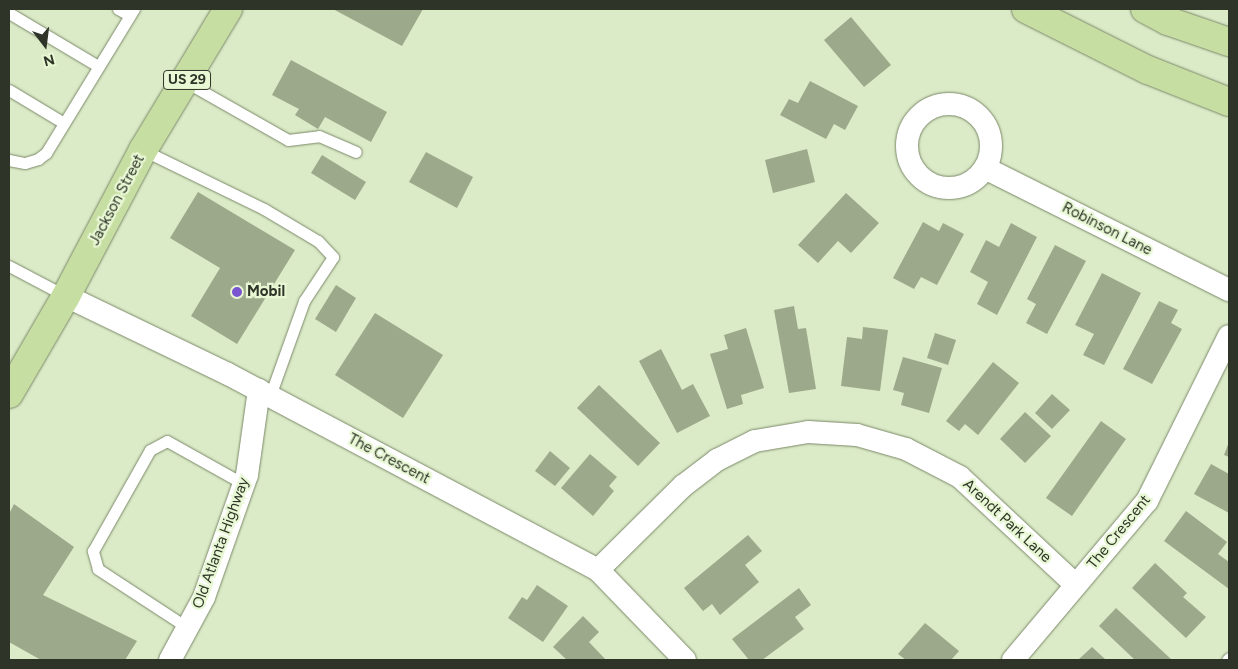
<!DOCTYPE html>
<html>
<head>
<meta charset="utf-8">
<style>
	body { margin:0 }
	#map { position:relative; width:1238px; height:669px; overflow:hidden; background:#dbeac7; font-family:Figtree,sans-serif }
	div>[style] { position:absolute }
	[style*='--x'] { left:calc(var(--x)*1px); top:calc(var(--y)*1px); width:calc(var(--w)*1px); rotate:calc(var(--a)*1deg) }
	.building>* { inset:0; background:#9ca98b }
	.roads { filter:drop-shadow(0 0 1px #7b8969) drop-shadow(0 0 1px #7b8969) }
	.service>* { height:11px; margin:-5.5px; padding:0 5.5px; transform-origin:5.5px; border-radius:5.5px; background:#fff }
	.minor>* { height:22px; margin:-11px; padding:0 11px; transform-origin:11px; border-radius:11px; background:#fff }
	.minor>.ring { margin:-11px; padding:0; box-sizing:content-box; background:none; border:22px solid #fff; border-radius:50% }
	.primary>* { height:28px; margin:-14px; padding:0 14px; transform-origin:14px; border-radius:14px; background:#c7dea3 }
	.dots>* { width:14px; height:14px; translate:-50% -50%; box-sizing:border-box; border:2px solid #e8f7d4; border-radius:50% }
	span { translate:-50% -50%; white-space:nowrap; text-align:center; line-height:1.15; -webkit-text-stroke:4.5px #e8f7d4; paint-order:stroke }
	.shield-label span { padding:1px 4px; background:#e8f7d4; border:1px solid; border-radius:4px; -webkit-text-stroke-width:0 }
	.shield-label { font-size:14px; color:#2e3427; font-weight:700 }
	.street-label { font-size:15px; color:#2e3427 }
	.poi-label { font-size:15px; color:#2e3427; font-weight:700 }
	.left { translate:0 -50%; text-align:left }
	.frame { position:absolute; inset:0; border:10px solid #2e3427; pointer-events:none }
	.north { position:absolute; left:20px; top:20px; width:50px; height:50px; -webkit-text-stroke:4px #e8f7d4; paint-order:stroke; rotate:165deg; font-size:14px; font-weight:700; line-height:20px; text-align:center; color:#2e3427 }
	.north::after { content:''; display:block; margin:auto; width:18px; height:22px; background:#2e3427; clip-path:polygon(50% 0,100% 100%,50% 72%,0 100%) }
</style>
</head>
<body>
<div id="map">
	<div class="building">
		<i style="clip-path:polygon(333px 9px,423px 9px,402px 46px)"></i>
		<i style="clip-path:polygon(851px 17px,891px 65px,864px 87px,824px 40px)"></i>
		<i style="clip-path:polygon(291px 60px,387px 112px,371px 142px,325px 117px,318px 129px,295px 115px,299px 109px,272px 95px)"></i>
		<i style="clip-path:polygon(810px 81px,858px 106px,845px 130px,834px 124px,826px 139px,780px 115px,789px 99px,798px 103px)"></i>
		<i style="clip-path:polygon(807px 149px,815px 182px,773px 193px,765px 160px)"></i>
		<i style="clip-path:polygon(426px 152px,473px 177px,457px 208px,409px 182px)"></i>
		<i style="clip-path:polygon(322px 155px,366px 182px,355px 200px,311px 173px)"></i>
		<i style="clip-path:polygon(198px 192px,295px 250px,237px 344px,191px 316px,220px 268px,170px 238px)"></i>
		<i style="clip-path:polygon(846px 193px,879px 223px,851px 253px,838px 241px,818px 263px,798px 245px)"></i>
		<i style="clip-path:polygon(923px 222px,939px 231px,943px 223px,964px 234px,937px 285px,921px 277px,914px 289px,893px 278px)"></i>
		<i style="clip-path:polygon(1011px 223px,1037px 237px,997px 315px,977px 304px,988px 282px,970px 272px,986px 240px,999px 247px)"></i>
		<i style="clip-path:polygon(1055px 245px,1086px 261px,1047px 334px,1026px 323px,1036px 304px,1027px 299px)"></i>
		<i style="clip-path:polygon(1102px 273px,1141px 293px,1104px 365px,1083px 355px,1094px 334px,1075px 325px)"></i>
		<i style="clip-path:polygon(336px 285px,356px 298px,336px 332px,315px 319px)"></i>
		<i style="clip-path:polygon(1159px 301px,1178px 310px,1171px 323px,1182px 329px,1152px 384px,1123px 369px)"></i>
		<i style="clip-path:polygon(794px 306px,798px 329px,806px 328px,816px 389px,789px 393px,774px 310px)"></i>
		<i style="clip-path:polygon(375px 313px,443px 355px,403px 418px,335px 375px)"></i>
		<i style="clip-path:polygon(863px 327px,888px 330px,880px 391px,841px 386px,847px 337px,862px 339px)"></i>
		<i style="clip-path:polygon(746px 328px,764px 388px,741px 395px,743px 404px,727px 409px,710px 354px,728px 349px,724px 335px)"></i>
		<i style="clip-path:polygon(935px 333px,956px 340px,948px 365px,927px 358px)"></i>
		<i style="clip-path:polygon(661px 349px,682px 390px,693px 384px,710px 416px,677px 433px,639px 361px)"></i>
		<i style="clip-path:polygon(903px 357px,942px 368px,929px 413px,901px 405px,904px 393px,893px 390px)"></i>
		<i style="clip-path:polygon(993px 362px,1019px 383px,978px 435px,965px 424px,959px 431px,946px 421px)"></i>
		<i style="clip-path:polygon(599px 385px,660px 443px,638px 466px,577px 408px)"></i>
		<i style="clip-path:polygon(1052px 394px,1070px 410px,1052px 429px,1035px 413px)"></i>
		<i style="clip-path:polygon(1025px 412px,1051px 436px,1025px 463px,1000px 439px)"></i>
		<i style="clip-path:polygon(1101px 421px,1126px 439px,1072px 516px,1046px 498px)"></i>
		<i style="clip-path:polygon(1229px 442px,1229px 457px,1224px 455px)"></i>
		<i style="clip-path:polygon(550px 451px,570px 468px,555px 486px,535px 471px)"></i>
		<i style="clip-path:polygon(590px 454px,617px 477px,609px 486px,614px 491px,593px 516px,561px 488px)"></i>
		<i style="clip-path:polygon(1211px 464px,1229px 474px,1229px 513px,1194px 494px)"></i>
		<i style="clip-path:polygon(14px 504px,74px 547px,43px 595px,137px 641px,125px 660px,41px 660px,9px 642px,9px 514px)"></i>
		<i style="clip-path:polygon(1186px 511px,1227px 542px,1218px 554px,1229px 562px,1229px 589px,1164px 541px)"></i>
		<i style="clip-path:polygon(748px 535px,762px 551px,745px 565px,759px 582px,720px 615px,712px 604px,703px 611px,684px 588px)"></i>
		<i style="clip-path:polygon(1155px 563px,1187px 593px,1183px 597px,1206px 617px,1186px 638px,1132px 588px)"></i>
		<i style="clip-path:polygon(537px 585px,568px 606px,543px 642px,508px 618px,522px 597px,527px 600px)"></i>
		<i style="clip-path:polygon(799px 588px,811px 605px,795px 617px,804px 629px,762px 660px,749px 660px,732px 639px)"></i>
		<i style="clip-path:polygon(1116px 608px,1172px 660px,1135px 660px,1099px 626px)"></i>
		<i style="clip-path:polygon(583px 616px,599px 632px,589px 642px,606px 660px,567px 660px,553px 647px)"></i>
		<i style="clip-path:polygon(925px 623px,959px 651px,951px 660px,906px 660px,898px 654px)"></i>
		<i style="clip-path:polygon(1092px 647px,1106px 660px,1078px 660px)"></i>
	</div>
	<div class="roads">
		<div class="service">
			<i style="--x:118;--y:9;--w:13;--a:29"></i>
			<i style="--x:9;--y:13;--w:104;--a:30.8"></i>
			<i style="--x:186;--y:82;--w:117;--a:29.6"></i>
			<i style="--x:288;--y:140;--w:31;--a:-7"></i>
			<i style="--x:319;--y:136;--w:40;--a:23.4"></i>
			<i style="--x:9;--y:90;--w:64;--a:31"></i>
			<i style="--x:143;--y:150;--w:135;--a:26"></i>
			<i style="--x:264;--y:209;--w:63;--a:30.7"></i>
			<i style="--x:318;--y:241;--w:22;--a:47"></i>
			<i style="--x:333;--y:257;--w:53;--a:123.4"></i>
			<i style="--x:304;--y:301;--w:101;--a:109.7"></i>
			<i style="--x:9;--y:160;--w:16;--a:11"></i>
			<i style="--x:25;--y:163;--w:14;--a:-17"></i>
			<i style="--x:38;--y:159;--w:10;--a:-37"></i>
			<i style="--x:46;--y:153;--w:169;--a:-58.6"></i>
			<i style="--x:9;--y:266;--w:64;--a:27.8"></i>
			<i style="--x:188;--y:628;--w:108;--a:-146.8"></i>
			<i style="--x:98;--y:569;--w:19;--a:-106"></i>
			<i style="--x:93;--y:551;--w:116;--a:-60.6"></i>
			<i style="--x:150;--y:450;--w:19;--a:-28"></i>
			<i style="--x:167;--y:441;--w:88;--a:29.2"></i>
			<i style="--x:1227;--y:660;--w:3;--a:-45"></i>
		</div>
		<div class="minor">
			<i class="ring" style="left:907px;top:104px;width:62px;height:62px"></i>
			<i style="--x:985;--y:168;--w:273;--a:26.6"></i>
			<i style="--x:66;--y:296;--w:180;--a:25.7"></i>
			<i style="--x:228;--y:374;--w:419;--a:27.9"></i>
			<i style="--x:598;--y:570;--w:125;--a:46"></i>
			<i style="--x:598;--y:570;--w:120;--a:-44.7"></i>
			<i style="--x:683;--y:486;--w:43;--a:-37.4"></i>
			<i style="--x:717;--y:460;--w:42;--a:-26.6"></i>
			<i style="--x:755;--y:441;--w:54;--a:-9.6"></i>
			<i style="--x:808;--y:432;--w:49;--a:3.5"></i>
			<i style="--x:857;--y:435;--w:51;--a:15.9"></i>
			<i style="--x:906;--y:449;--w:61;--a:27.4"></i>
			<i style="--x:960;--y:477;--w:158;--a:43"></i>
			<i style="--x:170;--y:660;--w:72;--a:-61.6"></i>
			<i style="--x:204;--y:597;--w:129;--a:-70.6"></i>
			<i style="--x:247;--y:475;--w:86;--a:-82"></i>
			<i style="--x:1013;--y:660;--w:208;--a:-49.9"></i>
			<i style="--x:1147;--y:501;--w:184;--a:-63.6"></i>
		</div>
		<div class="primary">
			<i style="--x:1026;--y:9;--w:136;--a:26.6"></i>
			<i style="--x:1148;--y:70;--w:87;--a:21.6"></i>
			<i style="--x:1145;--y:9;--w:26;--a:28"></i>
			<i style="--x:1168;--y:21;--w:65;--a:19"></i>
			<i style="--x:9;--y:394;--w:113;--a:-59.8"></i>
			<i style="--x:66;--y:296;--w:165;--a:-62.2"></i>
			<i style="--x:143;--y:150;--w:165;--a:-58.9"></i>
		</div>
	</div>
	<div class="dots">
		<i style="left:237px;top:292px;background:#7955cf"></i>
	</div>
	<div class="shield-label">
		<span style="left:187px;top:80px">US 29</span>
	</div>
	<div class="street-label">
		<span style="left:117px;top:200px;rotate:-62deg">Jackson Street</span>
		<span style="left:1107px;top:229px;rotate:27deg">Robinson Lane</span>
		<span style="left:389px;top:459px;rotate:28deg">The Crescent</span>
		<span style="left:1007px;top:521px;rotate:43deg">Arendt Park Lane</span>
		<span style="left:1119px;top:532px;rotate:-51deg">The Crescent</span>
		<span style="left:221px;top:543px;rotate:-70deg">Old Atlanta Highway</span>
	</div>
	<div class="poi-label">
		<span class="left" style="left:247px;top:292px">Mobil</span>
	</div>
	<div class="frame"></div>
	<div class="north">N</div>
</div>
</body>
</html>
